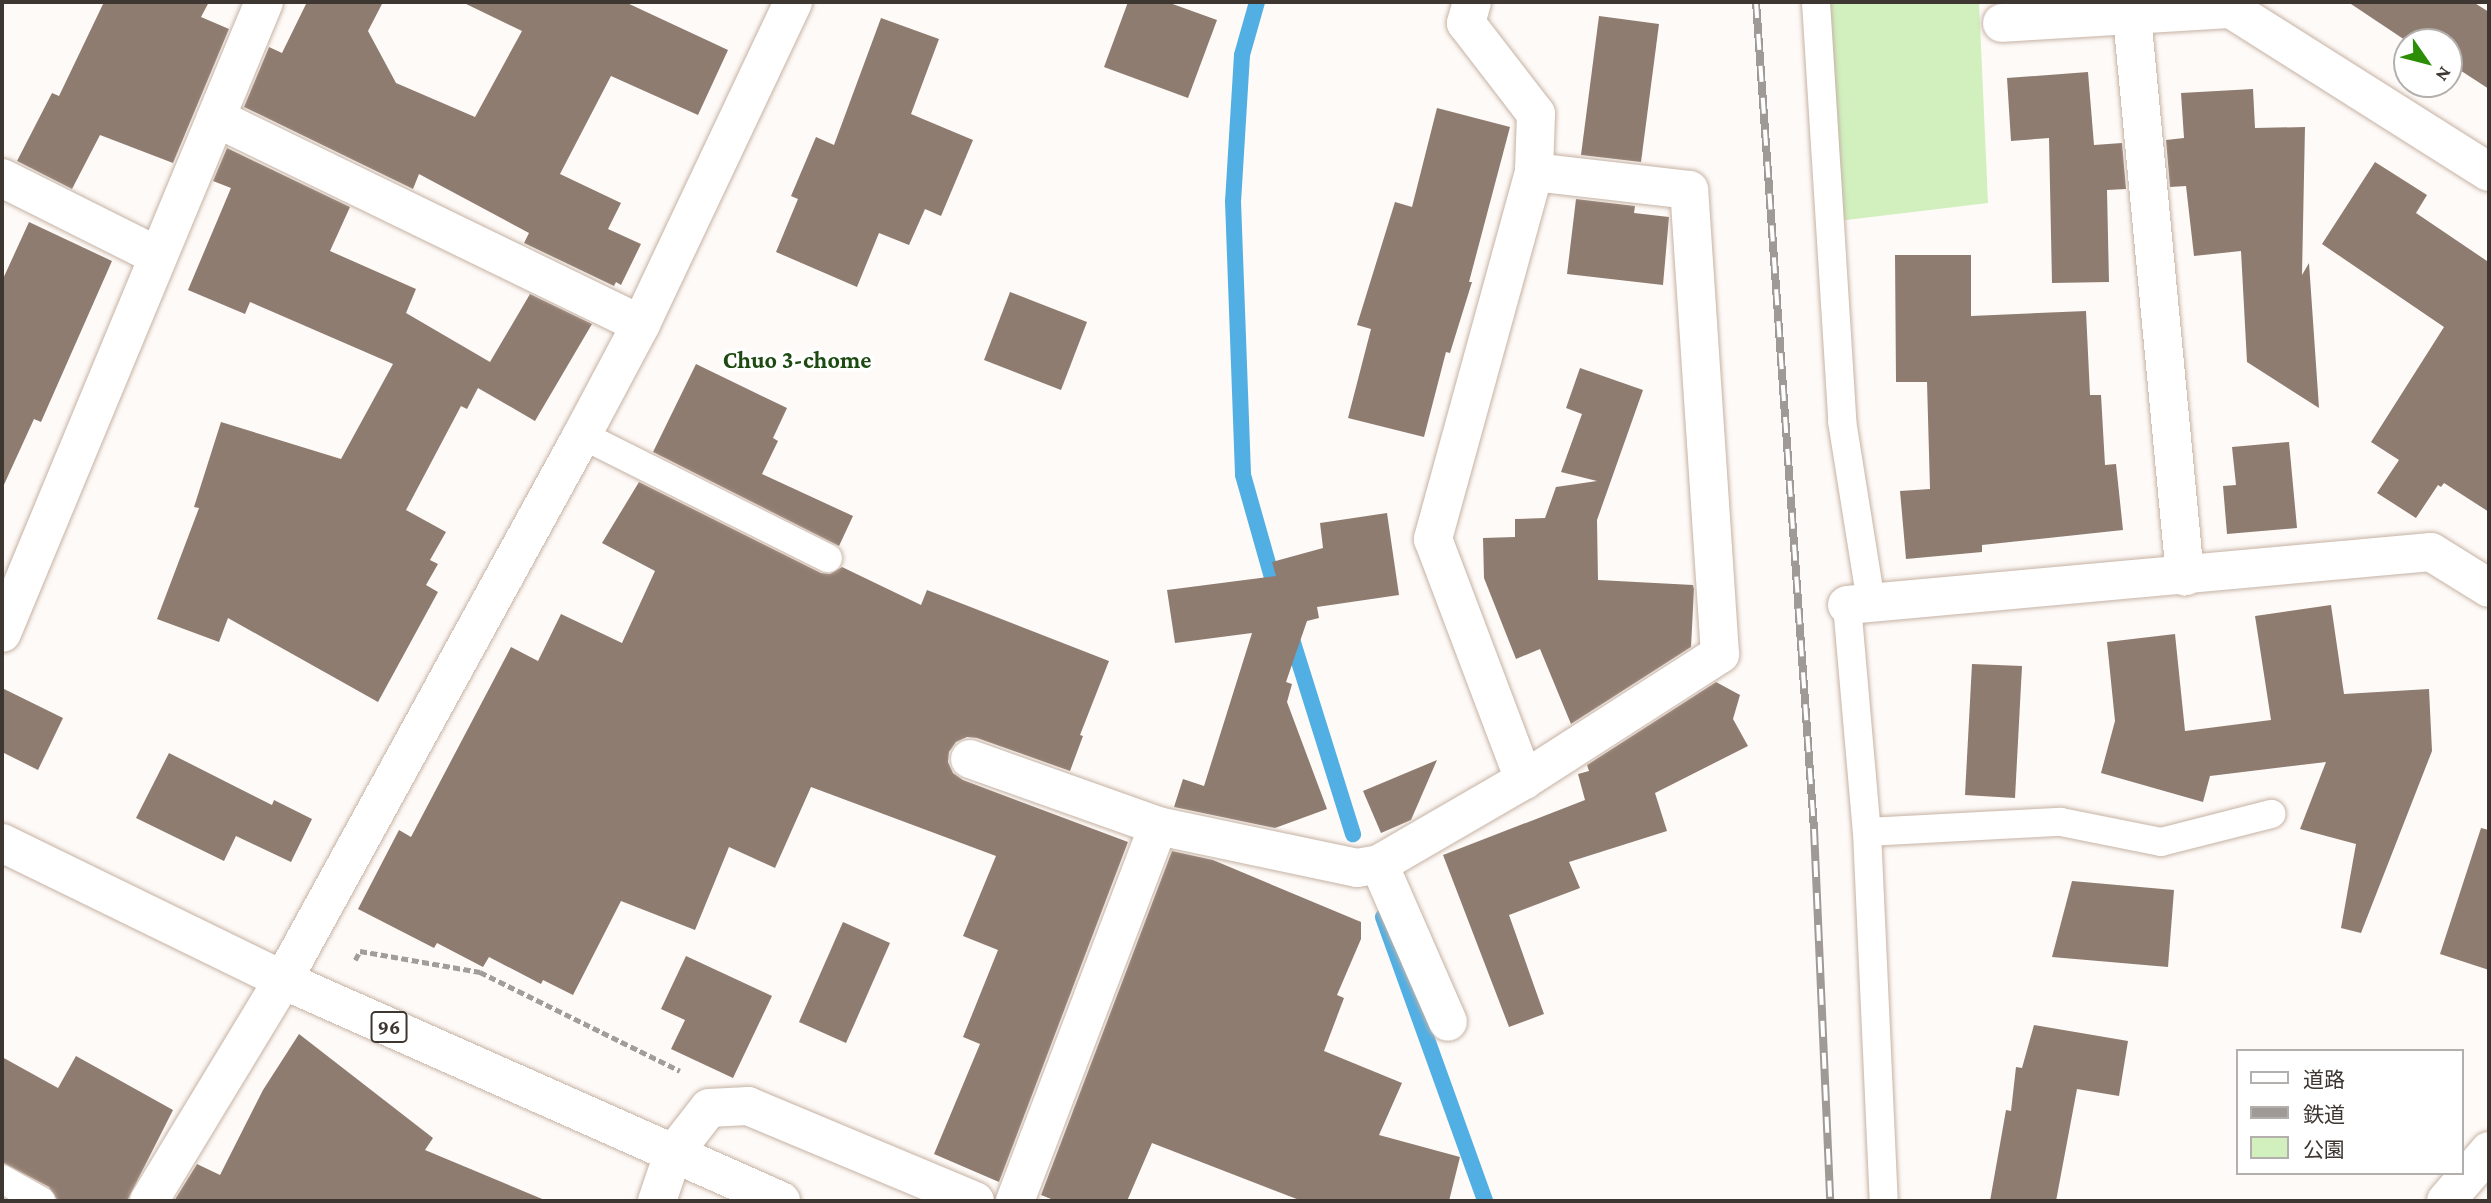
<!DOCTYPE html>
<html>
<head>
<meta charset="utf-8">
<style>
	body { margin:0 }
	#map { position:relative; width:2491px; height:1203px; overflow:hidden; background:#fefaf7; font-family:"Crimson Pro","Noto Sans JP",serif }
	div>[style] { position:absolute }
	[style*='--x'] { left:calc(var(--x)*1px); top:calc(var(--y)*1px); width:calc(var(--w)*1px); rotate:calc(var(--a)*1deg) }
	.green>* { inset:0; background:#d1f0be }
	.stream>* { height:16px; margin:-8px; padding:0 8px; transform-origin:8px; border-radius:8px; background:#52afe3 }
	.building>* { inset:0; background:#8f7c70 }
	.path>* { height:4.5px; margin-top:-2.25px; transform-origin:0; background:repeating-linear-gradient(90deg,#a29d99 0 7px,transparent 0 10.5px) }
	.roads { filter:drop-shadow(0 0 2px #c5b2a4) drop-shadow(0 0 2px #c5b2a4) }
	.service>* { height:28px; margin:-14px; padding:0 14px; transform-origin:14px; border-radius:14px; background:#fff }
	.minor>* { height:38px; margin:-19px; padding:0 19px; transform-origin:19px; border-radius:19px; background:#fff }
	.tertiary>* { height:38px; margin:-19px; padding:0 19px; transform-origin:19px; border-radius:19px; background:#fff }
	.primary>* { height:38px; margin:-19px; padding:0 19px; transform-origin:19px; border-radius:19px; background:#fff }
	.rail>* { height:8px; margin-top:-4px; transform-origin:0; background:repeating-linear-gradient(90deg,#fff 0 16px,#a09a96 0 32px); box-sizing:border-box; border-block:2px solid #a09a96 }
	span { translate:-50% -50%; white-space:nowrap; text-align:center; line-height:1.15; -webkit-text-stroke:7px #fff; paint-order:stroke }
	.shield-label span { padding:2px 5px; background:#fff; border:2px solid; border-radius:5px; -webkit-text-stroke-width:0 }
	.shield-label { font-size:21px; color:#3e3631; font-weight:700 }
	.neighbourhood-label { font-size:24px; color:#1c4a10; font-weight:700 }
	.frame { position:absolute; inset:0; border:4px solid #3e3631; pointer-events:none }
	.legend { position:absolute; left:2236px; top:1049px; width:228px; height:126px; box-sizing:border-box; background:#fff; border:2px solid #b2afad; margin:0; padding:9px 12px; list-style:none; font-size:21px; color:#3e3631 }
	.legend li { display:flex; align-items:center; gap:14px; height:35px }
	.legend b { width:35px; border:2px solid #b2afad }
	.north { position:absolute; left:2393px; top:28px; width:70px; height:70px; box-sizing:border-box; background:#fff; border:2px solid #b2afad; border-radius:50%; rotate:125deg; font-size:19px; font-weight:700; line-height:28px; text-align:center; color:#3e3631 }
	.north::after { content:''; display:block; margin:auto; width:24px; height:32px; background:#2b8e06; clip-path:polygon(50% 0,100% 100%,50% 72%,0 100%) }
</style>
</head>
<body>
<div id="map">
	<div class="green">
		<i style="clip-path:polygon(1817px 2px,1979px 2px,1988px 203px,1838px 221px)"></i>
	</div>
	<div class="stream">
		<i style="--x:1257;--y:2;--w:55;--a:105.8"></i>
		<i style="--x:1242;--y:55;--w:146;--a:93.5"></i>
		<i style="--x:1233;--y:201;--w:274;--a:87.9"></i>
		<i style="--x:1243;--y:475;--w:125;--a:74.2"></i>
		<i style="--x:1290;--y:633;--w:211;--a:72.6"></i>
		<i style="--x:1383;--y:917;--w:302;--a:70.2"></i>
	</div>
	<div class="building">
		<i style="clip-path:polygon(104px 2px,209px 2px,201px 17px,229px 29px,173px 163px,100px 135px,72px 189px,17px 161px,52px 93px,59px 96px)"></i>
		<i style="clip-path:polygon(307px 2px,383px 2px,368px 31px,396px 83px,475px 117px,522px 31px,462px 2px,625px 2px,728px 50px,698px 115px,611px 76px,560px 174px,621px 203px,608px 229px,641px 244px,621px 285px,616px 282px,614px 286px,524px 243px,529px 233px,419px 174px,413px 189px,244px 107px,269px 47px,282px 53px)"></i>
		<i style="clip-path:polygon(1128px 2px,1167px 2px,1217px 20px,1188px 98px,1104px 67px)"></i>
		<i style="clip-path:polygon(2348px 2px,2473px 2px,2489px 12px,2489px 89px,2449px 63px,2449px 42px,2408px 42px)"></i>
		<i style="clip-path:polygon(1599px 16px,1659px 24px,1641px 162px,1581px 155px)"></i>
		<i style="clip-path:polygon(881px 18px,939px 39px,911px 114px,973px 140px,941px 216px,925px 209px,909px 245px,879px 233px,857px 287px,776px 252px,798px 199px,791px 196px,816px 137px,834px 145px)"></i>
		<i style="clip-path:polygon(2088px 72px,2094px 145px,2122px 143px,2126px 189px,2107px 190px,2109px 282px,2052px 283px,2049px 138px,2011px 141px,2007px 78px)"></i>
		<i style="clip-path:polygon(2253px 89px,2255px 128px,2305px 127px,2302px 275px,2309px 263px,2319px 408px,2247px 362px,2241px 251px,2194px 256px,2186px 186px,2170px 187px,2166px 140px,2184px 138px,2181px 93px)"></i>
		<i style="clip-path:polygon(1437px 108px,1510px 127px,1469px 282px,1472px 282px,1450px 353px,1446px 352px,1424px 437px,1348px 418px,1371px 329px,1357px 325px,1395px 202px,1412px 207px)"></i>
		<i style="clip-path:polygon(227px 148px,350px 207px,330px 251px,416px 289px,406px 313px,490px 362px,530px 294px,592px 324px,535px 421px,478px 388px,467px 409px,461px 406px,406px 510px,446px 532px,430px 560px,438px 564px,426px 585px,438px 592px,378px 702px,228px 618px,219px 642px,157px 619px,199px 508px,194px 507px,221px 422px,341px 459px,393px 364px,250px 302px,245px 314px,188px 290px,231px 188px,213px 181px)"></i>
		<i style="clip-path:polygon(2375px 162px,2427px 195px,2416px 213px,2487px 261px,2489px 257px,2489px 512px,2444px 483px,2441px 487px,2438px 485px,2416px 518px,2377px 493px,2399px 460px,2371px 442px,2444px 327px,2322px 244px)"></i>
		<i style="clip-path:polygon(1576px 199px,1635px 206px,1634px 213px,1669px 217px,1663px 285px,1567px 274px)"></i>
		<i style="clip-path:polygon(29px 222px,112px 261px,41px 422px,34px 419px,2px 489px,2px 281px)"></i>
		<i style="clip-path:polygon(1895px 255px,1971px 255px,1971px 316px,2086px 311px,2090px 395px,2101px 395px,2105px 465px,2116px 464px,2123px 530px,1982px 545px,1982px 552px,1906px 559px,1900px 491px,1930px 489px,1927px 382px,1896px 382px)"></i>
		<i style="clip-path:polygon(1010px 292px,1087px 322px,1061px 390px,984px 360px)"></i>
		<i style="clip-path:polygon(696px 364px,787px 408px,773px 438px,778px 441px,762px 474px,853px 516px,839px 546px,653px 452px)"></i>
		<i style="clip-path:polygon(1580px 368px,1643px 390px,1597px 520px,1598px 580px,1693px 585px,1694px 589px,1691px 647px,1571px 724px,1540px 649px,1516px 659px,1484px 578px,1483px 538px,1515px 537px,1515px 519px,1545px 518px,1556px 487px,1597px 481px,1561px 472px,1582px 414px,1566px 408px)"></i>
		<i style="clip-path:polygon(2289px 442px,2297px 528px,2227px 534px,2223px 486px,2236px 485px,2232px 447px)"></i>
		<i style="clip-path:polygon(639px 482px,821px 573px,830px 574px,842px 567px,921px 605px,927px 590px,1109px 661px,1080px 735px,1083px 736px,1070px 771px,977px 738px,967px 737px,956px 742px,949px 752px,948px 762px,953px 773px,963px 780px,1128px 842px,999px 1182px,934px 1154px,980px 1044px,963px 1037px,998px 950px,963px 936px,996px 856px,811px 787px,775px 868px,729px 847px,695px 930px,621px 901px,573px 995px,543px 980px,541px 984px,489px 957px,483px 967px,437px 943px,434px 948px,358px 909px,399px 830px,411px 837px,511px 647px,538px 661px,561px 614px,622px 643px,655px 571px,602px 543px)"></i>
		<i style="clip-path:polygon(1387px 513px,1399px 595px,1317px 607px,1319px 618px,1307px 621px,1286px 682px,1292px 684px,1287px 702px,1327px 809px,1275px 828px,1174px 807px,1183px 779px,1204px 786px,1252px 633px,1175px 643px,1167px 590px,1276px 576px,1272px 562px,1323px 548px,1320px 523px)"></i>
		<i style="clip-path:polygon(2331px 605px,2344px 694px,2429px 689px,2432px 751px,2361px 933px,2341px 928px,2356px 844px,2300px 829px,2326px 762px,2210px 776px,2203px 802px,2101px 773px,2115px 721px,2107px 642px,2175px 634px,2185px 731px,2271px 720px,2255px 616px)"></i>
		<i style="clip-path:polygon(1972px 664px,2022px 666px,2015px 798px,1965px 795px)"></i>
		<i style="clip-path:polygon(1716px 682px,1740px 695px,1733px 719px,1748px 746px,1655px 793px,1667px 831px,1569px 862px,1580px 888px,1509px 915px,1544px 1014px,1509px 1027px,1443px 855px,1585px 800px,1578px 774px,1589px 771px,1587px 765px)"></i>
		<i style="clip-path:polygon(2px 688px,63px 718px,38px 770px,2px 752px)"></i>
		<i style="clip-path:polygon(169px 753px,272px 805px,274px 800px,312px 819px,291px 862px,236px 836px,224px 861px,136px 818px)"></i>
		<i style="clip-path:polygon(1437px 760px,1411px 820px,1381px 833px,1363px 791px)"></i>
		<i style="clip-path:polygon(2481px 828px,2489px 830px,2489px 970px,2440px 954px)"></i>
		<i style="clip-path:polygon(1172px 851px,1213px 860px,1361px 922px,1361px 939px,1337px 995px,1344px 998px,1324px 1051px,1402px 1083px,1379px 1135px,1460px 1157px,1449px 1201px,1302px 1201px,1152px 1143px,1127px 1201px,1056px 1201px,1041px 1195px)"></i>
		<i style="clip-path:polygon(2072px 881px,2174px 890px,2168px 967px,2052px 957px)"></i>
		<i style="clip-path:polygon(843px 922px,890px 943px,846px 1043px,799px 1022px)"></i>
		<i style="clip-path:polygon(686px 956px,772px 996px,733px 1078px,671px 1049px,685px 1020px,661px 1009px)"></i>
		<i style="clip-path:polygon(2034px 1025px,2128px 1041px,2119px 1096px,2077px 1089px,2056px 1201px,1990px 1201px,2006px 1110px,2011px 1111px,2016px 1067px,2022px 1068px)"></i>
		<i style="clip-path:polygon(299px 1034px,433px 1138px,425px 1150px,547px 1201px,174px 1201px,197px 1164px,220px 1175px,263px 1090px)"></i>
		<i style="clip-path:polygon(76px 1056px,173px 1110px,127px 1201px,58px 1201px,49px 1187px,2px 1162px,2px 1057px,58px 1088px)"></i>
	</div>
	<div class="path">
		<i style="--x:355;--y:960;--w:10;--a:-61"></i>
		<i style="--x:360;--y:951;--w:122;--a:9.9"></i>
		<i style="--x:480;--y:972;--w:223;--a:26.3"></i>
	</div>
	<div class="roads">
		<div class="service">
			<i style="--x:1816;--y:2;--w:420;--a:86.4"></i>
			<i style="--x:1842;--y:421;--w:183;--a:80.9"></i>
			<i style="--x:582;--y:435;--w:275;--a:26.6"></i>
			<i style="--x:1847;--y:605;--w:228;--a:85"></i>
			<i style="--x:1867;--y:832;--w:369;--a:87.4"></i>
			<i style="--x:1867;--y:832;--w:194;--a:-3"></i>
			<i style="--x:2061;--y:822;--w:102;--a:11.3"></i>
			<i style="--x:2161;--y:842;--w:114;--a:-14.3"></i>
			<i style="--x:2;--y:1179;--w:45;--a:29.4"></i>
		</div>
		<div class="minor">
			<i style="--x:1472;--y:2;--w:22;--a:106"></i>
			<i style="--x:1466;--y:23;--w:115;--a:52.4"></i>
			<i style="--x:1536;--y:114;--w:58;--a:92"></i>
			<i style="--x:2132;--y:16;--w:563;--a:84.59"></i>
			<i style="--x:2002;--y:23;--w:229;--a:-3.5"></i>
			<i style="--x:2231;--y:9;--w:305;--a:32.3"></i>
			<i style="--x:216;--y:118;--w:472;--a:25.9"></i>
			<i style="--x:2;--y:178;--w:174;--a:26.6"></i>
			<i style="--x:1847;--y:605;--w:586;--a:-5.19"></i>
			<i style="--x:2431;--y:552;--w:68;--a:31.8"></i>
			<i style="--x:2;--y:633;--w:683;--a:-67.45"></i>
			<i style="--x:970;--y:759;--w:200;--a:19.6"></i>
			<i style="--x:1379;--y:864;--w:172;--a:66.4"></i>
			<i style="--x:657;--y:1201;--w:50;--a:-71.2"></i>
			<i style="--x:673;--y:1154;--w:58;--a:-52"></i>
			<i style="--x:709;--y:1108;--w:39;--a:-3"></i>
			<i style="--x:748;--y:1106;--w:246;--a:22.7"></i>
			<i style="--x:1015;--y:1201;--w:401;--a:-69.1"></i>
			<i style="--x:1158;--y:826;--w:203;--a:11.9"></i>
			<i style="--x:1357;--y:868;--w:22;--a:-10"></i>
			<i style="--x:1379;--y:864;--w:168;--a:-30.1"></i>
			<i style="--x:1524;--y:780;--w:233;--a:-32.7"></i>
			<i style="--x:1720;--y:654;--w:465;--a:-93.8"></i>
			<i style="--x:1689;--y:190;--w:156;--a:-173.4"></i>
			<i style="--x:1534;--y:172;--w:381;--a:105.4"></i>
			<i style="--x:1433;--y:539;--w:258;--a:69.3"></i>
			<i style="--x:2446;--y:1201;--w:66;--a:-49.3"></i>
		</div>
		<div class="tertiary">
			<i style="--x:149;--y:1201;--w:258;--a:-58.8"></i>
			<i style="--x:283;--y:980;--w:622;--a:-61.25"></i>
			<i style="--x:582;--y:435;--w:126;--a:-62"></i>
			<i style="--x:641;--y:324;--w:356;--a:-64.7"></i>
		</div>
		<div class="primary">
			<i style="--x:2;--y:843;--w:313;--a:26"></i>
			<i style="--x:283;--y:980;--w:545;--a:23.93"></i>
		</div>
	</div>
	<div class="rail">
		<i style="--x:1756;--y:2;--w:829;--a:85.99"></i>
		<i style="--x:1814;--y:829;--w:372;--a:87.5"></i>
	</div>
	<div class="shield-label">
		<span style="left:389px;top:1027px">96</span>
	</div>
	<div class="neighbourhood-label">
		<span style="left:797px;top:360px">Chuo 3-chome</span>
	</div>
	<div class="frame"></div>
	<ul class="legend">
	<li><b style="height:9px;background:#fff"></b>道路</li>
	<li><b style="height:9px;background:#a09a96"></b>鉄道</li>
	<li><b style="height:19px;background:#d1f0be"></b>公園</li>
	</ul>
	<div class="north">N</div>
</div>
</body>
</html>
